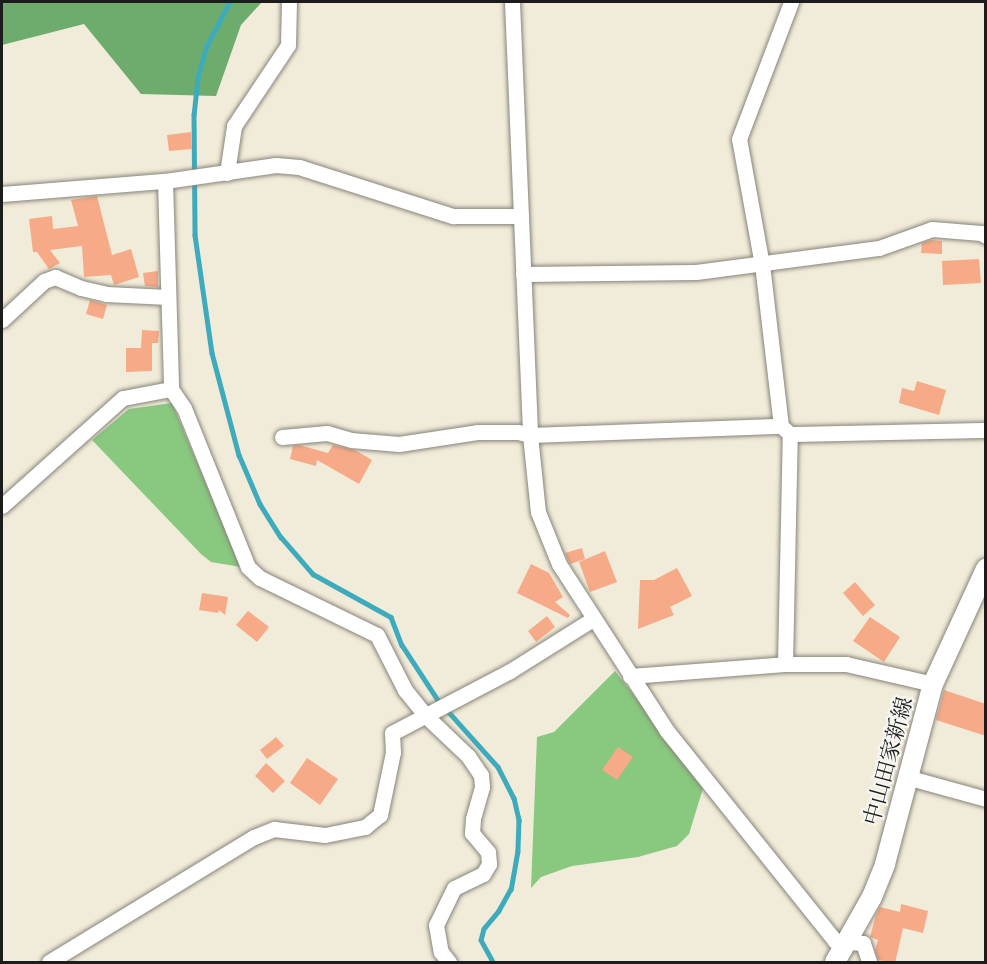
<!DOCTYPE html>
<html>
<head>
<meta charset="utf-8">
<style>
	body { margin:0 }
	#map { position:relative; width:987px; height:964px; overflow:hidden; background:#f1ebd9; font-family:"EB Garamond","Noto Serif JP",serif }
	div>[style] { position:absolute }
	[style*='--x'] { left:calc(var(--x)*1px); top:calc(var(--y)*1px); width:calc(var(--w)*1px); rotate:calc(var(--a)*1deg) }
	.green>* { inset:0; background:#89c87f }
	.forest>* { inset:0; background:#6eac6e }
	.stream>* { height:4.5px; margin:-2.25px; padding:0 2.25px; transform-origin:2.25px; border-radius:2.25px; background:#3eabbc }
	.building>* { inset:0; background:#f6aa87 }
	.roads { filter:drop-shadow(0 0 2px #86847a) drop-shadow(0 0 2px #86847a) }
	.minor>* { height:15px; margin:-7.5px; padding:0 7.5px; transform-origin:7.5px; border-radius:7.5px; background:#fff }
	.major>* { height:20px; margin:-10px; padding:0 10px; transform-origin:10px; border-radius:10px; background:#fff }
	span { translate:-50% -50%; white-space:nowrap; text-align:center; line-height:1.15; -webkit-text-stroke:4.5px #f6f6f2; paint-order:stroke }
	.street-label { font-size:22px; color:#1c1c1c }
	.frame { position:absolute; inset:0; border:3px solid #1c1c1c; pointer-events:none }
</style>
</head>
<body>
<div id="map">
	<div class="green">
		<i style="clip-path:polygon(172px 403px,241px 567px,211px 562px,201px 554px,92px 440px,129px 409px)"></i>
		<i style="clip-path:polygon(615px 671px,704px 785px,689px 834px,677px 846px,638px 857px,572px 866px,541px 877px,531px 888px,537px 737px,554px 732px)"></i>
	</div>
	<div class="forest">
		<i style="clip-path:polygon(2px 2px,262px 2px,241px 25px,216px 96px,141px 94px,84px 24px,2px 45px)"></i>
	</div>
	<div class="stream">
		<i style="--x:230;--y:2;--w:50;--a:117.6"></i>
		<i style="--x:207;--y:46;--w:33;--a:106"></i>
		<i style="--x:198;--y:78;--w:36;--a:96"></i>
		<i style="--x:194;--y:114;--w:121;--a:89.5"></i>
		<i style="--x:195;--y:235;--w:119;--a:81.8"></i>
		<i style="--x:212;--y:353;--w:106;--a:75.2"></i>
		<i style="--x:239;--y:455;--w:53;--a:66.8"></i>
		<i style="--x:260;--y:504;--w:39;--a:58"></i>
		<i style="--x:281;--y:537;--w:49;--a:49.1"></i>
		<i style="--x:313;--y:574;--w:89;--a:28.9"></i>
		<i style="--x:391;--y:617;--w:30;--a:69"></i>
		<i style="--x:402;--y:645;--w:69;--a:56.8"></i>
		<i style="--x:446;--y:709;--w:78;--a:48.1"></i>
		<i style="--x:498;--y:767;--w:35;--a:63"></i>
		<i style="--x:514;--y:798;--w:23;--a:77"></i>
		<i style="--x:519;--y:820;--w:31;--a:92"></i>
		<i style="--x:518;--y:851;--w:39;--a:100"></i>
		<i style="--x:511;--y:889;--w:25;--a:119"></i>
		<i style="--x:499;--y:911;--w:23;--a:130"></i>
		<i style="--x:484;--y:929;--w:11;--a:105"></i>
		<i style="--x:481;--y:940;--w:25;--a:61"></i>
	</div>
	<div class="building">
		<i style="clip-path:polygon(191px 132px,192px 149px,169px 151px,167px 135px)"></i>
		<i style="clip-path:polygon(97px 196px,112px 255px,131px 249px,139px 277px,114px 285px,111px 275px,84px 277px,82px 246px,50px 250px,60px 263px,49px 269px,37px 252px,33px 252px,29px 219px,52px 216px,53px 229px,78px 226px,71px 200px)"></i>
		<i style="clip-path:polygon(931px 240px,942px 241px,942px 254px,921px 253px,922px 243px)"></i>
		<i style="clip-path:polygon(979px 259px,981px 283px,943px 285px,942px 261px)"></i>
		<i style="clip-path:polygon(158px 271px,158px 287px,145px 286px,143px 273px)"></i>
		<i style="clip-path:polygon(90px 300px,107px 305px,103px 319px,86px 314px)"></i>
		<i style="clip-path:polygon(142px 330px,159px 331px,158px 343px,152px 343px,152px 371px,126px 372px,126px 348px,141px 348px)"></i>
		<i style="clip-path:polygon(917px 381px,946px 390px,939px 415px,899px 403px,902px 388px,914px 391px)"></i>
		<i style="clip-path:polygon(299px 445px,328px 453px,333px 445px,355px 450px,372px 460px,359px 484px,317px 460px,316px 466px,290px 459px,293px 446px)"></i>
		<i style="clip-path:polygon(582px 548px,585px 559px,570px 564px,565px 553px)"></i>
		<i style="clip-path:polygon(605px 551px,617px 582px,590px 592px,579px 562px)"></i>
		<i style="clip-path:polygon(531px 564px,549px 573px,563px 597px,555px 602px,570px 615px,568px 618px,517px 593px)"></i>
		<i style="clip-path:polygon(677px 568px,692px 596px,670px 607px,674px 615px,638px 629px,640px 580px,654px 580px)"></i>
		<i style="clip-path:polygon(855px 582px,875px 605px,863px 616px,843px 593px)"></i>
		<i style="clip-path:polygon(202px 593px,228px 597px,225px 615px,219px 610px,218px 613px,199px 610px)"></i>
		<i style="clip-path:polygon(248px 611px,269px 627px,257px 642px,236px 625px)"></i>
		<i style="clip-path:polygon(547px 616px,555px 627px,536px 642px,528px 631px)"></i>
		<i style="clip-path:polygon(870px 617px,900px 637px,884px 662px,853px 641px)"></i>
		<i style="clip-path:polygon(944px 690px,986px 704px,986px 736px,936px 720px)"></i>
		<i style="clip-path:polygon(276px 737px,284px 746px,267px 759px,260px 750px)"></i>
		<i style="clip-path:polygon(618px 747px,633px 757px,617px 780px,602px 770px)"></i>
		<i style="clip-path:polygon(307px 758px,338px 779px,320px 805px,290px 783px)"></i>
		<i style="clip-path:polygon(266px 763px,285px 781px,273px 793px,255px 776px)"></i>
		<i style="clip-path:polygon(901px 904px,928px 911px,923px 933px,903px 928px,895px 963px,878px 960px,875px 950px,878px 940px,870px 937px,876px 915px,880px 907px,900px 912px)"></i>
	</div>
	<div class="roads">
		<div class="minor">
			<i style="--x:512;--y:2;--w:433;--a:87.6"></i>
			<i style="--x:530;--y:435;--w:77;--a:84.1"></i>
			<i style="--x:538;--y:512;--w:56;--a:68"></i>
			<i style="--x:559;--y:564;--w:199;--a:57.1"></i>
			<i style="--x:667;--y:731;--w:269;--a:51.3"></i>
			<i style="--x:835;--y:941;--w:28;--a:4"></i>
			<i style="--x:863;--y:943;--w:20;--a:72"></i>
			<i style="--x:227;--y:173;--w:48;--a:-81.5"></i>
			<i style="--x:234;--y:126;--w:97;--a:-56.3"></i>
			<i style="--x:288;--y:45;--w:43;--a:-88.7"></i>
			<i style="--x:165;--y:181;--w:208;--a:88.3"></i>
			<i style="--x:171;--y:389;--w:23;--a:56"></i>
			<i style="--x:184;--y:408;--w:171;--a:68.1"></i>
			<i style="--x:248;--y:567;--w:16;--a:43"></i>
			<i style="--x:260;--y:578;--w:130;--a:26"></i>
			<i style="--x:377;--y:635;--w:62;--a:63"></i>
			<i style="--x:405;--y:690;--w:35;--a:51"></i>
			<i style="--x:427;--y:717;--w:57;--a:43.6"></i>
			<i style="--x:468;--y:756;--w:23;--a:56"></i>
			<i style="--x:481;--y:775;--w:12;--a:85"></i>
			<i style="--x:482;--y:787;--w:33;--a:106"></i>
			<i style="--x:473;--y:819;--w:14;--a:94"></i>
			<i style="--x:472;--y:833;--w:25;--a:50"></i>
			<i style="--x:488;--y:852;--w:12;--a:85"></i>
			<i style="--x:489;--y:864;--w:12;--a:121"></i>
			<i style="--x:483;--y:874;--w:32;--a:154"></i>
			<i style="--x:454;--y:888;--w:41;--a:115.9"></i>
			<i style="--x:436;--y:925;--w:27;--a:80"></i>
			<i style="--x:441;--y:952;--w:13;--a:51"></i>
			<i style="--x:2;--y:194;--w:164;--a:-4.6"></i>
			<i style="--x:165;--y:181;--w:112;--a:-8.2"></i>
			<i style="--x:276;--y:165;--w:23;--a:5"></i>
			<i style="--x:299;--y:167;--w:162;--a:17.7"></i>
			<i style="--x:453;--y:216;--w:68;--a:0"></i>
			<i style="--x:523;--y:274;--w:173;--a:-0.7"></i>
			<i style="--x:696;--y:272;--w:185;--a:-7.5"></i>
			<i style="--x:879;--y:248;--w:56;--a:-19.7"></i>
			<i style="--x:932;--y:229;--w:49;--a:4.7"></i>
			<i style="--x:981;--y:233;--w:6;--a:31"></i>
			<i style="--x:2;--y:320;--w:57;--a:-42.9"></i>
			<i style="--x:44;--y:281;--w:12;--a:-20"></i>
			<i style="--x:55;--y:277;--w:28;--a:23"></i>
			<i style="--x:81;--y:288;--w:26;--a:13"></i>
			<i style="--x:106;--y:294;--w:62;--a:2.8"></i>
			<i style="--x:790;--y:434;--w:196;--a:-1.2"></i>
			<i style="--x:282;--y:437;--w:45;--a:-5.1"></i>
			<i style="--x:327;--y:433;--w:25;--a:16"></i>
			<i style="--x:351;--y:440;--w:48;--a:4.8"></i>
			<i style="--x:399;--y:444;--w:79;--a:-8.7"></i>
			<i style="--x:477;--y:432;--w:41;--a:0"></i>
			<i style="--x:518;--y:432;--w:12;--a:14"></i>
			<i style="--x:530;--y:435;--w:251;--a:-2.1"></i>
			<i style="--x:2;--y:506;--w:162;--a:-41.8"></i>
			<i style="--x:123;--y:398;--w:49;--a:-10.6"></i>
			<i style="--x:785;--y:664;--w:230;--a:-88.8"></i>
			<i style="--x:790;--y:434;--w:12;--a:-138"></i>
			<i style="--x:781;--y:426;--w:162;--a:-96.7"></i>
			<i style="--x:762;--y:265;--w:128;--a:-100.3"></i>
			<i style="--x:739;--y:139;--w:147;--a:-69.2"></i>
			<i style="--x:630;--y:676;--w:155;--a:-4.4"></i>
			<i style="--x:785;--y:664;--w:61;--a:0"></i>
			<i style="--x:846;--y:664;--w:89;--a:12.9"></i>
			<i style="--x:910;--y:778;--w:79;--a:15.4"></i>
			<i style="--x:49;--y:962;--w:240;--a:-31.4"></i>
			<i style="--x:254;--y:837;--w:22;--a:-22"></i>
			<i style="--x:274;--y:829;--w:51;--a:6.7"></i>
			<i style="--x:325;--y:835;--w:41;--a:-11.3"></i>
			<i style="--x:365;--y:827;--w:19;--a:-39"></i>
			<i style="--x:380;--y:815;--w:64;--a:-78.3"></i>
			<i style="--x:393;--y:752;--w:19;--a:-93"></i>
			<i style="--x:392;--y:733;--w:133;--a:-27.7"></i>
			<i style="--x:510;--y:671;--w:98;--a:-32.1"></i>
		</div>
		<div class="major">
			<i style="--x:835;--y:962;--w:75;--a:-60.4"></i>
			<i style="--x:872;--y:897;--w:35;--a:-68"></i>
			<i style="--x:885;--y:864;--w:186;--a:-75.1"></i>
			<i style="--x:933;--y:684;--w:127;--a:-65.3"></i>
		</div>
	</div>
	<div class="street-label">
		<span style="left:888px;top:761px;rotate:-75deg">中山田家新線</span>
	</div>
	<div class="frame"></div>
</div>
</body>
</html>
